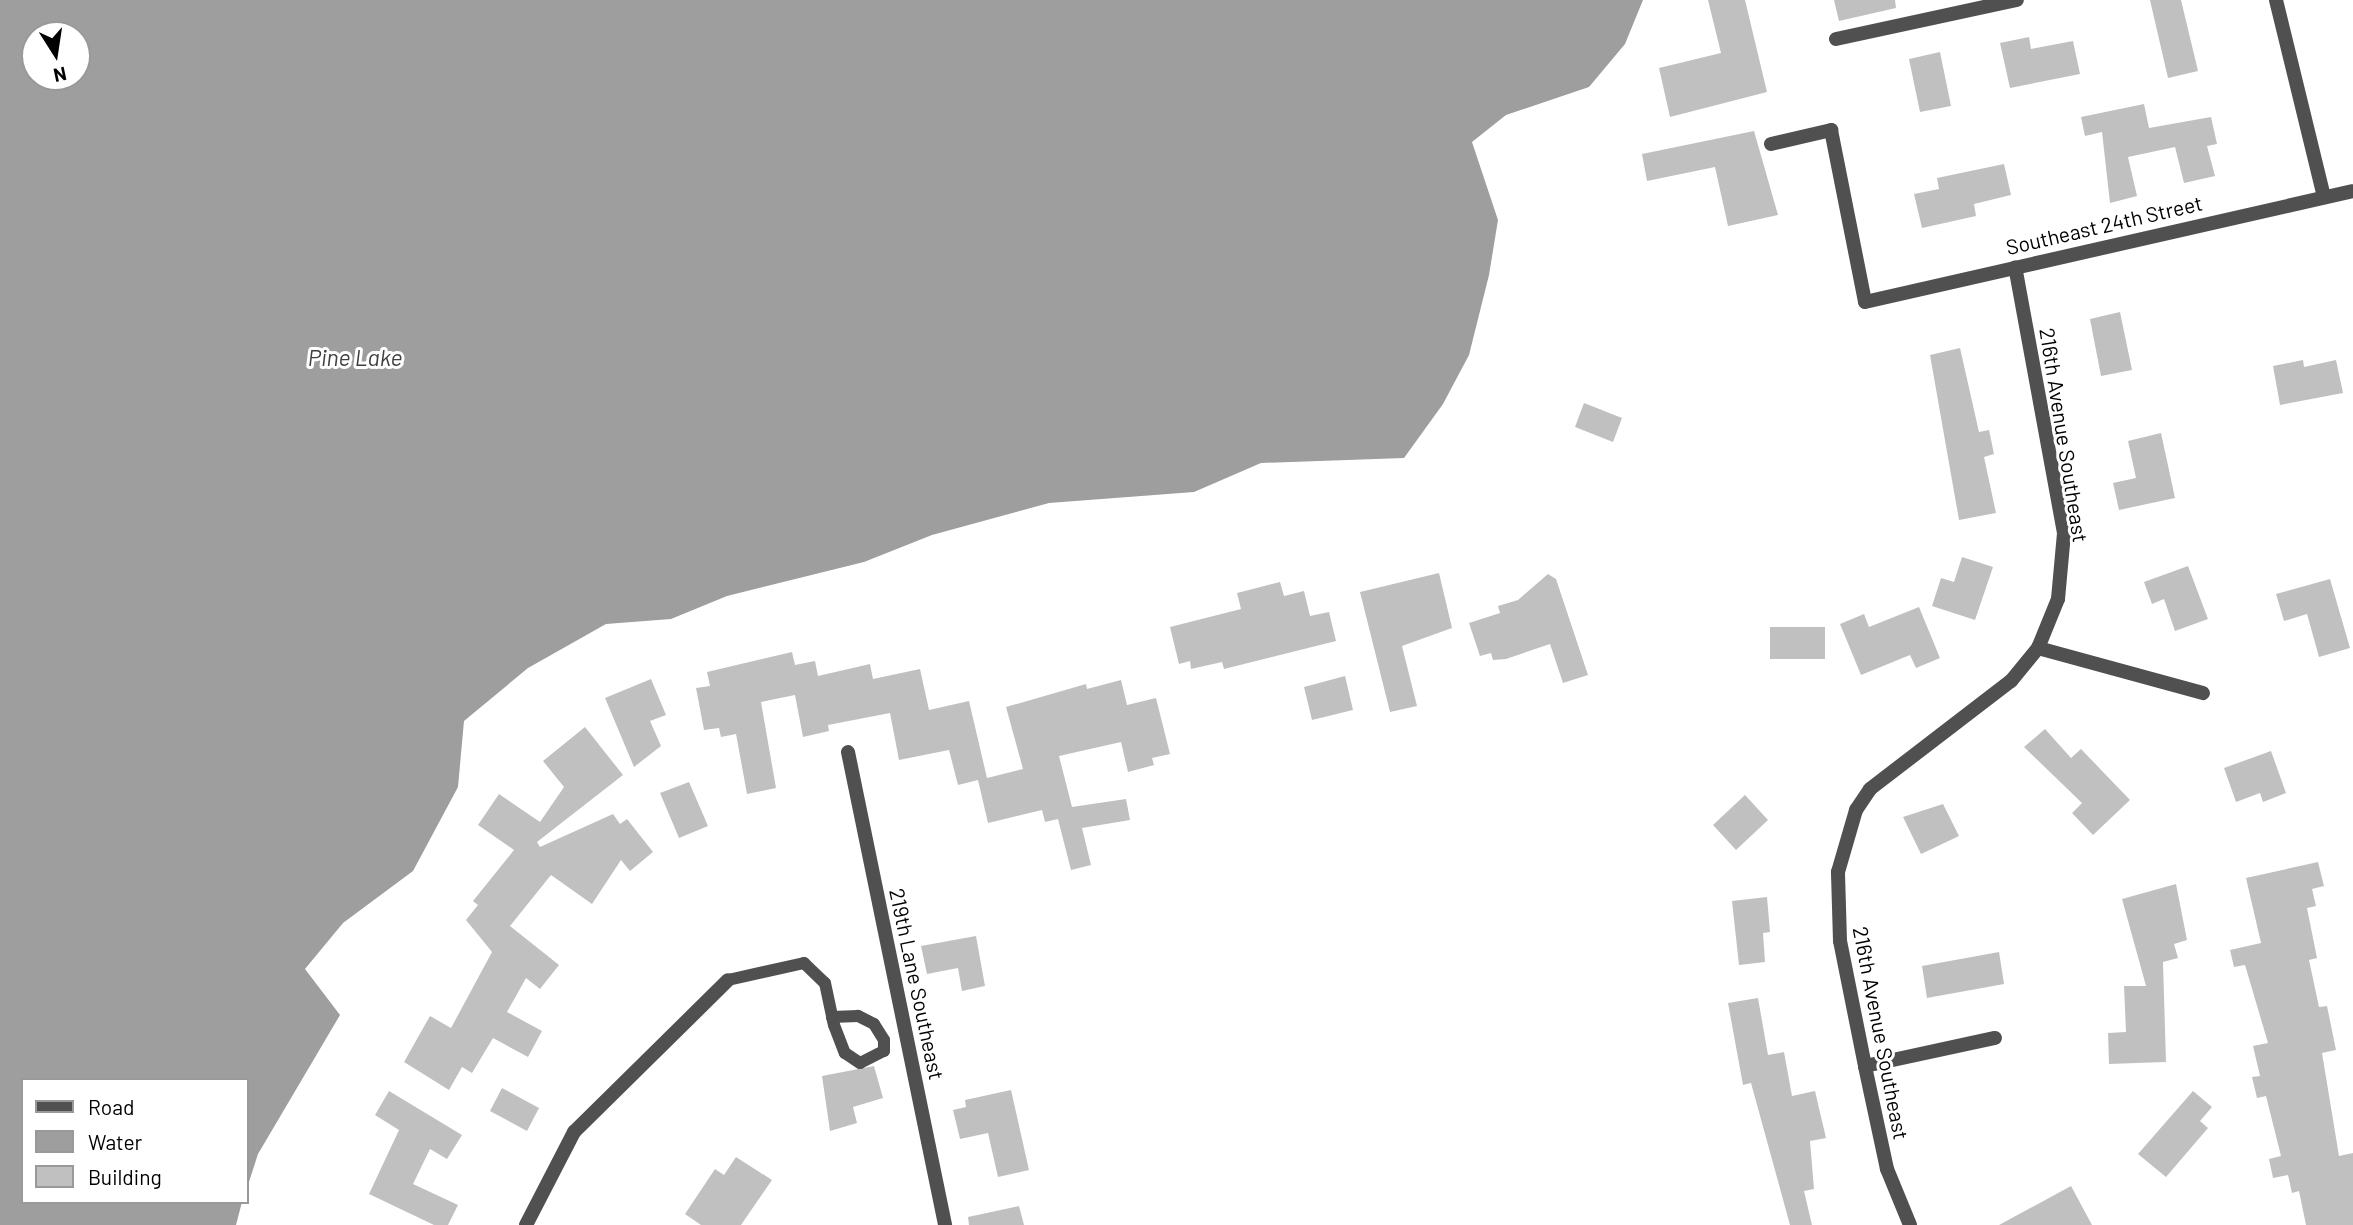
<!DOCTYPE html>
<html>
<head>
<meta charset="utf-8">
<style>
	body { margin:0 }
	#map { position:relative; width:2353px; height:1225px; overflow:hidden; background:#fff; font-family:Barlow,sans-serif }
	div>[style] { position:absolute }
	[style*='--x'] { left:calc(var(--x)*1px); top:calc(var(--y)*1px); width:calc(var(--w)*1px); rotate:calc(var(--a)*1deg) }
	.water>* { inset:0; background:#9e9e9e }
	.building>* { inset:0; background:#c0c0c0 }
	.lane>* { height:12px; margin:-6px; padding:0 6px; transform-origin:6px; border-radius:6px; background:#505050 }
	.street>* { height:14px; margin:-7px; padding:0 7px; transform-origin:7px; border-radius:7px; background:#505050 }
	span { translate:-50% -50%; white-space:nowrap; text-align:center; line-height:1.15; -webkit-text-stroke:6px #fff; paint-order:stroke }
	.street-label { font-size:21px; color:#000 }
	.water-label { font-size:23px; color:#3f3f3f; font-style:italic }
	.legend { position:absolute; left:21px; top:1078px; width:228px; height:126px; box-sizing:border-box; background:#fff; border:2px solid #999; margin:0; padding:9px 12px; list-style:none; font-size:21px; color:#000 }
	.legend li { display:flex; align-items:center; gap:14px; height:35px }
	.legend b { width:35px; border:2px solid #999 }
	.north { position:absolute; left:21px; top:21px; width:70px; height:70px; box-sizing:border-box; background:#fff; border:2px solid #999; border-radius:50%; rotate:168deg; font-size:19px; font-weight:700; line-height:28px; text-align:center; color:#000 }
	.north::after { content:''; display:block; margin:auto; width:24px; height:32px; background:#000; clip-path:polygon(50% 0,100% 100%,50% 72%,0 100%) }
</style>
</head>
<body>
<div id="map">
	<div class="water">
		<i style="clip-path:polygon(evenodd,0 0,1643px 0,1625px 44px,1589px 87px,1506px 115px,1472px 142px,1498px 220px,1489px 275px,1469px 355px,1443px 404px,1404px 458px,1261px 463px,1194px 492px,1049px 503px,932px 535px,864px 562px,727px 596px,671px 619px,606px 624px,528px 668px,464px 721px,458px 787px,413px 871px,343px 923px,305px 969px,340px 1015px,258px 1154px,247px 1188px,247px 1080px,23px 1080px,23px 1202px,242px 1202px,236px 1225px,0 1225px,0 0,35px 35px,77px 35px,77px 77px,35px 77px,35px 35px)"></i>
	</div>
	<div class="building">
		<i style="clip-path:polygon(1708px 0,1745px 0,1767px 92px,1670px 117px,1659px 68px,1721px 53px)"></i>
		<i style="clip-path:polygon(1834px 0,1895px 0,1896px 8px,1839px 21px)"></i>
		<i style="clip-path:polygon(2150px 0,2181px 0,2198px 71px,2168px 78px)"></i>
		<i style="clip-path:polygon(2029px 37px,2031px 49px,2073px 41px,2080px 74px,2010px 88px,2000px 43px)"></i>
		<i style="clip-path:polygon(1940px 52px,1951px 106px,1920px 112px,1909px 59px)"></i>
		<i style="clip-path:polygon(2144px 104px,2149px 128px,2211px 117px,2217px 144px,2207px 146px,2215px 176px,2184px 183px,2175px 147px,2128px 157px,2137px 196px,2110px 203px,2102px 132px,2085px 136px,2081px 117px)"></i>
		<i style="clip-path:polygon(1754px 131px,1778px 215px,1728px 226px,1715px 167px,1647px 181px,1642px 154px)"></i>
		<i style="clip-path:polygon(2004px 164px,2011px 195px,1974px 204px,1976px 216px,1922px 228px,1914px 194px,1939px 189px,1937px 178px)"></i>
		<i style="clip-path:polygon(2120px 312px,2132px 370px,2101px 376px,2090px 319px)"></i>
		<i style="clip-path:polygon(1960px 348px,1979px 432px,1989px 430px,1994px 454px,1984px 457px,1996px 513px,1959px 520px,1930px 355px)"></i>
		<i style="clip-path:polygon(2303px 360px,2304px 367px,2336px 360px,2343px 393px,2280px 405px,2273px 366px)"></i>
		<i style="clip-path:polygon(1584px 403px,1622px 418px,1613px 442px,1575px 427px)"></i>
		<i style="clip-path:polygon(2161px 433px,2175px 498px,2119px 510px,2113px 483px,2136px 478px,2128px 441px)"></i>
		<i style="clip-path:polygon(1962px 557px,1993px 567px,1975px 620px,1932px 606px,1941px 578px,1954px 582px)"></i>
		<i style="clip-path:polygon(2188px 566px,2208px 619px,2175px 631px,2164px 599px,2152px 604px,2144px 582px)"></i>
		<i style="clip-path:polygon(1439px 573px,1452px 628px,1402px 646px,1417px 706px,1390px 712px,1360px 592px)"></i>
		<i style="clip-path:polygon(1548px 574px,1556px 579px,1588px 675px,1563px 683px,1550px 644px,1506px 659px,1493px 660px,1491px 653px,1480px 656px,1469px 623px,1500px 613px,1498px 606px,1518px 600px)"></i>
		<i style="clip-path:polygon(2330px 579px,2350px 648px,2319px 657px,2307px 614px,2284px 621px,2276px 594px)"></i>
		<i style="clip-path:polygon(1280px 582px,1284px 596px,1304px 591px,1310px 616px,1329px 612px,1336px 641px,1224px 669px,1222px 662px,1191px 669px,1190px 661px,1179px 664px,1170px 627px,1241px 609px,1237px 593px)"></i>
		<i style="clip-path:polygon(1919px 607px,1940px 658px,1916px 668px,1910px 655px,1861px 675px,1840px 624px,1864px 614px,1869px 627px)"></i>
		<i style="clip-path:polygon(1770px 627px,1825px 627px,1825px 659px,1770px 659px)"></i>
		<i style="clip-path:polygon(792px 652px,795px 665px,815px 661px,818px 676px,870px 664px,873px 679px,920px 669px,929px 710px,969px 701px,987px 778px,1023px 769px,1006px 707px,1086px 684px,1087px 689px,1121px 680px,1127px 705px,1156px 698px,1170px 754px,1152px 758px,1154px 765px,1128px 772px,1121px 742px,1059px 756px,1072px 807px,1126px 799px,1130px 820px,1082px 828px,1091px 865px,1071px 870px,1058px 819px,1045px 822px,1042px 810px,988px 823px,978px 780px,958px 785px,949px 750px,899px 760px,890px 713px,828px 725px,829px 731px,803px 737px,795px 695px,761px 702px,776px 788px,747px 794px,736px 734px,721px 737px,719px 728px,704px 730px,696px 688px,710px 686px,707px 672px)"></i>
		<i style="clip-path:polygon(1345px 676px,1353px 710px,1312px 720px,1304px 687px)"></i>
		<i style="clip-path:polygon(651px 679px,666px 715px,650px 721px,661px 746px,634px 767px,605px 698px)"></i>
		<i style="clip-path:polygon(585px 727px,623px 775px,537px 842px,540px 847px,613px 814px,620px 824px,627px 819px,653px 852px,630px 871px,621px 860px,592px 904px,551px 875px,510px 926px,559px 965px,540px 989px,526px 978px,507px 1012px,542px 1031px,528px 1057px,493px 1038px,472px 1073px,462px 1067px,449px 1090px,404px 1062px,430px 1016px,451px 1028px,492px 952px,466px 920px,478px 905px,473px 901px,514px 850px,478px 825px,499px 794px,540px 822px,564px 787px,543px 761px)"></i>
		<i style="clip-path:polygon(2045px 729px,2071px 758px,2081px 749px,2130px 800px,2093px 835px,2072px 813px,2082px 803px,2024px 747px)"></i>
		<i style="clip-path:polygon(2271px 751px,2286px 793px,2263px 802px,2260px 793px,2236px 802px,2224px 768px)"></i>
		<i style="clip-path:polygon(689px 782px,708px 826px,679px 838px,660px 793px)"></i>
		<i style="clip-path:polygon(1745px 795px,1768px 820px,1736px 850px,1713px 825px)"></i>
		<i style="clip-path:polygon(1943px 804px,1959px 836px,1921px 854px,1903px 817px)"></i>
		<i style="clip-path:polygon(2318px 862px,2324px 886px,2312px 889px,2316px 906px,2307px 908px,2317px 958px,2309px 960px,2319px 1007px,2327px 1006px,2336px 1050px,2322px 1053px,2339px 1156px,2353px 1153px,2353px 1225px,2306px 1225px,2299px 1191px,2292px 1193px,2288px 1175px,2273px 1178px,2269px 1159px,2281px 1156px,2266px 1096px,2257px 1098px,2252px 1077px,2260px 1076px,2253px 1046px,2268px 1043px,2245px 965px,2234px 967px,2230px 950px,2261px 943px,2246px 878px)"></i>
		<i style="clip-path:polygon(2176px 884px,2187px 940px,2174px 944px,2178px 958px,2163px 962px,2166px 1062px,2109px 1064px,2108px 1033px,2126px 1032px,2124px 986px,2146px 986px,2122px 899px)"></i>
		<i style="clip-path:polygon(1767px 897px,1770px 932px,1763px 933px,1765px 962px,1739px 965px,1732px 901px)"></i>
		<i style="clip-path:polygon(976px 936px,985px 986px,962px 991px,958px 968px,927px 974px,921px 946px)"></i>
		<i style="clip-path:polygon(1999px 952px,2004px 984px,1927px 998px,1922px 966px)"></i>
		<i style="clip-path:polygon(1758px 998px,1768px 1055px,1784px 1052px,1792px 1096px,1815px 1091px,1826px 1138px,1810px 1141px,1814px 1189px,1804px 1191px,1812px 1225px,1790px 1225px,1751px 1083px,1743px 1085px,1728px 1003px)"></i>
		<i style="clip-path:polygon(874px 1066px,883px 1098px,853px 1107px,857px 1123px,830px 1131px,822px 1076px)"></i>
		<i style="clip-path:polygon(502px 1088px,539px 1108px,527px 1131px,490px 1111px)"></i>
		<i style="clip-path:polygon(1011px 1090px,1029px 1170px,998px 1177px,988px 1133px,960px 1139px,953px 1110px,966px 1107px,965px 1100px)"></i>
		<i style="clip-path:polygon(389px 1091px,462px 1135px,447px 1159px,430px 1149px,413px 1184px,458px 1205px,448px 1225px,434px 1225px,369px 1194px,399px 1130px,375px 1115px)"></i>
		<i style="clip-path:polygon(2193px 1091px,2212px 1107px,2200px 1121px,2208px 1128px,2166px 1177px,2138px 1154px)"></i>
		<i style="clip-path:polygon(736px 1157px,772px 1180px,741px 1225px,701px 1225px,685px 1214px,715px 1169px,724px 1175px)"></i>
		<i style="clip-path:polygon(2071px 1186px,2092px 1225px,1999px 1225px)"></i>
		<i style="clip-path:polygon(1019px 1206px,1024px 1225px,969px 1225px,968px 1217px)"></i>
	</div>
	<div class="lane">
		<i style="--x:728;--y:980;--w:78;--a:-12.6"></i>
		<i style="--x:804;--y:963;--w:29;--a:44"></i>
		<i style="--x:825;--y:983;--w:35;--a:78"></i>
		<i style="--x:832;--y:1017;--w:8;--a:76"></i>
		<i style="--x:834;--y:1025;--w:30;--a:69"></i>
		<i style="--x:845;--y:1053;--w:18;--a:34"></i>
		<i style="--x:860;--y:1063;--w:27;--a:-27"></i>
		<i style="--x:884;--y:1051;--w:11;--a:-90"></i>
		<i style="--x:884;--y:1040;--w:19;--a:-122"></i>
		<i style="--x:874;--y:1024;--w:18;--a:-153"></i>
		<i style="--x:858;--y:1016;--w:26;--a:178"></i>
	</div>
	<div class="street">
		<i style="--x:2276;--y:0;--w:203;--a:76.3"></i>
		<i style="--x:1836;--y:39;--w:185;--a:-12.2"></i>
		<i style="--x:1771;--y:144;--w:62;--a:-13.1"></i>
		<i style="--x:1831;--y:130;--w:175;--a:78.8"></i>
		<i style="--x:1865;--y:302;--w:500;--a:-12.81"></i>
		<i style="--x:2038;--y:648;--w:171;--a:15.3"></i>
		<i style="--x:848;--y:752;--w:483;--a:78.4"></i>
		<i style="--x:1865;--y:1066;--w:133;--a:-12.2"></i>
		<i style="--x:526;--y:1225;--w:105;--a:-62.7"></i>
		<i style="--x:574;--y:1132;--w:216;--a:-44.6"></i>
		<i style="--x:1910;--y:1225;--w:61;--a:-112.3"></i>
		<i style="--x:1887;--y:1169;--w:105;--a:-102.1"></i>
		<i style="--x:1865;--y:1066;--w:127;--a:-101.3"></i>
		<i style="--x:1840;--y:941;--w:69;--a:-91.7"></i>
		<i style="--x:1838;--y:872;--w:65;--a:-73.8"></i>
		<i style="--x:1856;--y:810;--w:25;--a:-56"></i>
		<i style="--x:1870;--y:789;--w:178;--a:-37.5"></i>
		<i style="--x:2011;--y:681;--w:43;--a:-50.7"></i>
		<i style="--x:2038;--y:648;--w:53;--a:-67.8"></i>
		<i style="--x:2058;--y:599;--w:66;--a:-84.8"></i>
		<i style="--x:2064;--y:533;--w:270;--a:-100.4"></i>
	</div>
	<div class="street-label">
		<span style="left:2104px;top:225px;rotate:-13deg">Southeast 24th Street</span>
		<span style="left:2064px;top:435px;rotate:81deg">216th Avenue Southeast</span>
		<span style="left:917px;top:984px;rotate:78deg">219th Lane Southeast</span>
		<span style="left:1881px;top:1033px;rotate:79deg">216th Avenue Southeast</span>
	</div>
	<div class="water-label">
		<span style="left:355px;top:357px">Pine Lake</span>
	</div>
	<ul class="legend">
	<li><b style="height:9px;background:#505050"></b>Road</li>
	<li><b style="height:19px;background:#9e9e9e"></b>Water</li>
	<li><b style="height:19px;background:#c0c0c0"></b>Building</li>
	</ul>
	<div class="north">N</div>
</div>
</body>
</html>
